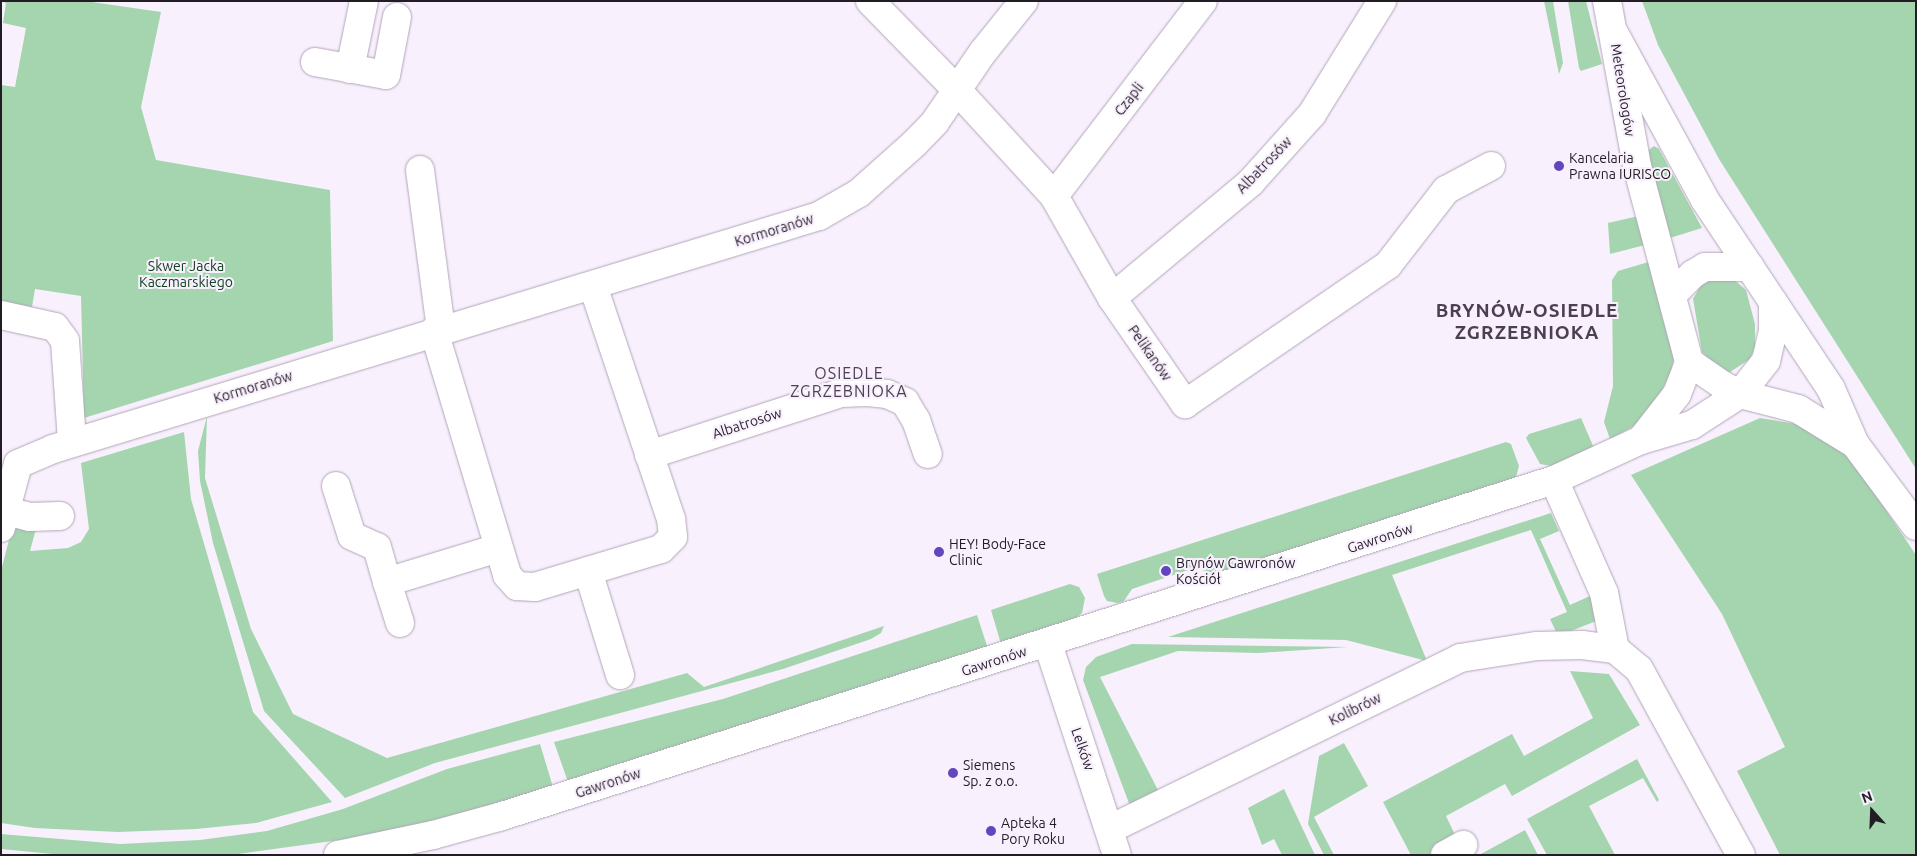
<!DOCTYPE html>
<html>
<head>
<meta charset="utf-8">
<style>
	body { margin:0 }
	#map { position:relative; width:1917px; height:856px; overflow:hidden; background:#f9f0fd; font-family:Ubuntu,sans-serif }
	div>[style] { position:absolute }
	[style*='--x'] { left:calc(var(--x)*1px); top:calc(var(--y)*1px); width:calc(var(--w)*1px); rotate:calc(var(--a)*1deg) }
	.green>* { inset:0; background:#a4d5ae }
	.roads { filter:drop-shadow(0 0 1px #b2a4b9) drop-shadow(0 0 1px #b2a4b9) }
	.minor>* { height:28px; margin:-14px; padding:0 14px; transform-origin:14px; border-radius:14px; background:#fff }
	.dots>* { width:14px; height:14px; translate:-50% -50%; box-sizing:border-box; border:2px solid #f9f0fd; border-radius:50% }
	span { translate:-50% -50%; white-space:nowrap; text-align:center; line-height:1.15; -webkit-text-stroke:4px #f9f0fd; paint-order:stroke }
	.street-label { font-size:14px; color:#221c24 }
	.poi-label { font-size:14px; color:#221c24 }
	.left { translate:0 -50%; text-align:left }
	.park-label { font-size:14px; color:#104020 }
	.quarter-label { font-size:16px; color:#4c3f51; letter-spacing:1px }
	.district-label { font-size:19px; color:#4c3f51; font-weight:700; letter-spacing:1px }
	.frame { position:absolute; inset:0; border:2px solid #221c24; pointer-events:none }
	.north { position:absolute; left:1847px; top:786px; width:50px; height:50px; -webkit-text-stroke:4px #f9f0fd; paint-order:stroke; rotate:340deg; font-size:14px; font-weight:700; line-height:20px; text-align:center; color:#221c24 }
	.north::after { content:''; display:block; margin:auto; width:18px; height:22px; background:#221c24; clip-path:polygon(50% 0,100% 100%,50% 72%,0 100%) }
</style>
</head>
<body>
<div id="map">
	<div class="green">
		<i style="clip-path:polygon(1px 1px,85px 1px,161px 12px,141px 107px,156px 160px,330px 190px,333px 341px,84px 418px,81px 296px,35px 289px,32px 307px,1px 302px,1px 85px,15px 87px,26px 28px,3px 23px,6px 3px)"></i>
		<i style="clip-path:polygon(1544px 1px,1553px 1px,1563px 63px,1559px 74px)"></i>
		<i style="clip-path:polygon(1568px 1px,1586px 1px,1602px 64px,1581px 71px,1579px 68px)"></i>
		<i style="clip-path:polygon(1642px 1px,1916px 1px,1916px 469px,1719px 159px,1658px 45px)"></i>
		<i style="clip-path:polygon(1654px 146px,1659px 149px,1702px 228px,1670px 238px,1645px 153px)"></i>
		<i style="clip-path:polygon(1643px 215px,1649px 244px,1610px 254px,1608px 223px)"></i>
		<i style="clip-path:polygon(1652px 261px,1674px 355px,1672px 369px,1659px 397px,1636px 425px,1610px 439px,1604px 422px,1613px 386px,1612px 280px,1618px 271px)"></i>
		<i style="clip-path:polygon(1732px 278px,1746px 290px,1755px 324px,1755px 347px,1750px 359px,1730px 372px,1719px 370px,1702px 352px,1693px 299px,1702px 283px,1709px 279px)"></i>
		<i style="clip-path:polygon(207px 416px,205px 478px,251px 629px,293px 714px,387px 758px,687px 673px,704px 687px,884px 626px,881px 633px,871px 639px,783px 669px,435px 763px,345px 798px,264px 711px,261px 701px,213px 543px,200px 481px,198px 451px)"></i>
		<i style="clip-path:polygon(1581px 418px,1594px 448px,1552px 466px,1540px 464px,1526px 438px,1529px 434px)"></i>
		<i style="clip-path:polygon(1760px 418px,1797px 424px,1847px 452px,1916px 555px,1916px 855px,1780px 855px,1737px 771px,1785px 747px,1722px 614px,1631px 475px)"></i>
		<i style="clip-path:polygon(184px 432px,191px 499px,253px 712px,332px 802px,256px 823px,196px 829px,118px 832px,35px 828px,1px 823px,1px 571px,12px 528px,37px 525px,30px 551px,68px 548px,81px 542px,89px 529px,81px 463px)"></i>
		<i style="clip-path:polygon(1506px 442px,1511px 444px,1519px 466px,1516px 477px,1511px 481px,1219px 574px,1194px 568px,1132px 589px,1124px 601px,1118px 603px,1107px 601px,1104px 596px,1097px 574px)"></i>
		<i style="clip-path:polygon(1551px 513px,1559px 531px,1540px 539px,1570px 605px,1590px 596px,1599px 620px,1558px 636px,1550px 619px,1567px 612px,1531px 530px,1392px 575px,1427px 661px,1346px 640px,1168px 637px)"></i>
		<i style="clip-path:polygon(1070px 584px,1079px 587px,1085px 598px,1082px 613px,1076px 618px,1001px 644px,991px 610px)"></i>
		<i style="clip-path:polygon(977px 615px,988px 649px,568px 782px,554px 742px,723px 699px)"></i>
		<i style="clip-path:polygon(1132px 644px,1348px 647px,1259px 653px,1178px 651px,1100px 677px,1160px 794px,1130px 806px,1083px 680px,1086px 667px,1096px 657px)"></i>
		<i style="clip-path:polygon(1570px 671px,1609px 674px,1640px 725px,1512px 796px,1505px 784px,1446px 816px,1459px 843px,1437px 855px,1411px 855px,1383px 802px,1512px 734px,1524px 756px,1593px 718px)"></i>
		<i style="clip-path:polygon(1344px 743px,1368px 786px,1314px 817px,1334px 855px,1324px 855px,1308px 824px,1319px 756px)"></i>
		<i style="clip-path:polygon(540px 744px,553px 787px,419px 826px,361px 837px,231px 855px,63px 855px,1px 849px,1px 834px,120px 844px,200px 840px,267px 831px,343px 809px,447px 769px)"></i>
		<i style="clip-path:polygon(1637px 759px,1659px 800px,1657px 802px,1643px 778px,1589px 806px,1615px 855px,1547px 855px,1527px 819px)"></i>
		<i style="clip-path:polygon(1284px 789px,1315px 855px,1282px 855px,1274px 839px,1262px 845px,1248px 808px)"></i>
		<i style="clip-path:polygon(1525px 830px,1538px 855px,1479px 855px)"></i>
	</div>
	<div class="roads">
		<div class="minor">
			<i style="--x:870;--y:1;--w:124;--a:45.7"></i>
			<i style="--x:957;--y:90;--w:144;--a:47.5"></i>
			<i style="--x:1054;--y:196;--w:117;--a:60.4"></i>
			<i style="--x:1112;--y:298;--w:129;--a:55.4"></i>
			<i style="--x:1185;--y:404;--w:246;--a:-34.4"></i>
			<i style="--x:1388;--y:265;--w:95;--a:-52.3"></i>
			<i style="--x:1446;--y:190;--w:51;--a:-28.1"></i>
			<i style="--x:1607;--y:1;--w:168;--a:79.7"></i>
			<i style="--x:1637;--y:166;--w:203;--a:75.1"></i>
			<i style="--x:1689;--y:362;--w:42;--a:34.4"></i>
			<i style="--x:1724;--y:386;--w:18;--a:27"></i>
			<i style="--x:1740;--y:394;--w:60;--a:14.5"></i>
			<i style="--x:1798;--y:409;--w:67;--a:31.6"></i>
			<i style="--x:1614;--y:33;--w:190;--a:61.4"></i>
			<i style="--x:1705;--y:200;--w:227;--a:56.3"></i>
			<i style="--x:1831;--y:389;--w:60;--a:66.4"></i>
			<i style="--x:1855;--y:444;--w:102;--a:53.4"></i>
			<i style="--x:315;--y:62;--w:72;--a:10.4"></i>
			<i style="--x:386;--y:75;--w:59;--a:-79.3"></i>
			<i style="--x:350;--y:69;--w:69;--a:-78.4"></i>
			<i style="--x:420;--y:170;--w:160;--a:82.5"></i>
			<i style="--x:1054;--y:196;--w:245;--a:-52.6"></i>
			<i style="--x:1673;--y:294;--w:28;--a:-45"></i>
			<i style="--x:1693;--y:274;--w:14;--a:-30"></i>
			<i style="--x:1705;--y:267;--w:45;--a:0"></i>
			<i style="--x:1112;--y:298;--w:181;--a:-39.8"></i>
			<i style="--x:1251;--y:182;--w:91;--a:-48.1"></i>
			<i style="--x:1312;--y:114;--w:133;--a:-58.2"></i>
			<i style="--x:1;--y:315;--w:55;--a:12.5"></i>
			<i style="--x:55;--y:327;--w:17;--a:54"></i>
			<i style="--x:65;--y:341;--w:101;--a:86"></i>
			<i style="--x:434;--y:331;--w:255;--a:73.3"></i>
			<i style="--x:507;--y:575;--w:15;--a:48"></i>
			<i style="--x:517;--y:586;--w:18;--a:3"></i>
			<i style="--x:535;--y:587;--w:132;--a:-16.8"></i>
			<i style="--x:661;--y:549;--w:17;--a:-45"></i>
			<i style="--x:673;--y:537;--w:18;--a:-96"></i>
			<i style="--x:671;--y:519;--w:246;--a:-108.5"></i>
			<i style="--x:1641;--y:440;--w:58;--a:-52"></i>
			<i style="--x:1677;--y:394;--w:34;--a:-69"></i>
			<i style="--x:649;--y:455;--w:202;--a:-17.9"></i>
			<i style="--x:841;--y:393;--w:27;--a:-2"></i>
			<i style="--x:868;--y:392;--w:19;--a:6"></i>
			<i style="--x:887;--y:394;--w:20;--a:24"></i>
			<i style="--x:905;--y:402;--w:21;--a:59"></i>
			<i style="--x:916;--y:420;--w:36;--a:71"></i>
			<i style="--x:1554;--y:480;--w:124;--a:66.1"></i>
			<i style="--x:1604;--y:593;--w:57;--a:78.9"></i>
			<i style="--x:1615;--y:649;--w:31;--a:40"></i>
			<i style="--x:1639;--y:669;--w:212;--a:61.3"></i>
			<i style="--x:336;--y:486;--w:52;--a:72.3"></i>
			<i style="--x:352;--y:536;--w:27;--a:24"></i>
			<i style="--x:377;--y:547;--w:36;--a:74"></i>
			<i style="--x:387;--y:582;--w:116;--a:-17"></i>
			<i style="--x:6;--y:511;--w:25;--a:14"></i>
			<i style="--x:30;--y:517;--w:30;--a:-2"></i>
			<i style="--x:1;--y:528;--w:66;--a:-75.1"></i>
			<i style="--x:18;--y:464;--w:38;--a:-23"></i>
			<i style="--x:53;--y:449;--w:801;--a:-16.92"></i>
			<i style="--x:819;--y:216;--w:46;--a:-29.9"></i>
			<i style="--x:859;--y:193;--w:74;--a:-41.7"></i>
			<i style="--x:914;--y:144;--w:30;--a:-46"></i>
			<i style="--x:935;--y:122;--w:85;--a:-55.6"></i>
			<i style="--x:983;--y:52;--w:65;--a:-51.2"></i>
			<i style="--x:588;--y:571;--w:109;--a:72.9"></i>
			<i style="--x:387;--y:582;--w:43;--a:72.4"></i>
			<i style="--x:1048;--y:644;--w:222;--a:71.9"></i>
			<i style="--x:1110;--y:829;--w:390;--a:-26"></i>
			<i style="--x:1460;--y:658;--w:78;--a:-8.9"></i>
			<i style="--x:1537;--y:646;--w:45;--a:-1.3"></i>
			<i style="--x:1582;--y:645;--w:33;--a:7"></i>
			<i style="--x:338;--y:855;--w:97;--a:-11.9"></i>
			<i style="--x:433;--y:835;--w:68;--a:-15.3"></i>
			<i style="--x:499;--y:817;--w:1108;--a:-17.72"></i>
			<i style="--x:1554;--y:480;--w:96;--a:-24.7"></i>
			<i style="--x:1641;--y:440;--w:53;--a:-16.4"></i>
			<i style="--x:1692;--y:425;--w:57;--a:-32.9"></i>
			<i style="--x:1740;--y:394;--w:42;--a:-51.8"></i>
			<i style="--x:1766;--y:361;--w:32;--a:-77"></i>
			<i style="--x:1773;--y:330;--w:28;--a:-90"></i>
			<i style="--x:1445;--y:855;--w:21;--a:-29"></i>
		</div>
	</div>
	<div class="dots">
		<i style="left:1559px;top:166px;background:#6345bd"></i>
		<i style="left:939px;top:552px;background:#6345bd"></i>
		<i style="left:1166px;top:571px;background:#6345bd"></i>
		<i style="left:953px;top:773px;background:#6345bd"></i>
		<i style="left:991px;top:831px;background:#6345bd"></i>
	</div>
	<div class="street-label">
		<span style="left:1623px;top:90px;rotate:81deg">Meteorologów</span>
		<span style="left:1129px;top:99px;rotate:-52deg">Czapli</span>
		<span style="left:1264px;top:165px;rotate:-46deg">Albatrosów</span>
		<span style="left:774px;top:230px;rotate:-17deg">Kormoranów</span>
		<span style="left:1150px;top:353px;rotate:55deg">Pelikanów</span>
		<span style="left:253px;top:387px;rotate:-17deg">Kormoranów</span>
		<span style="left:747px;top:423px;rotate:-18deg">Albatrosów</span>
		<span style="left:1380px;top:538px;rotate:-18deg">Gawronów</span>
		<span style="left:994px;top:661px;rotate:-18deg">Gawronów</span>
		<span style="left:1355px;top:709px;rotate:-26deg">Kolibrów</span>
		<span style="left:1083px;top:749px;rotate:71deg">Lelków</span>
		<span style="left:608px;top:783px;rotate:-18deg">Gawronów</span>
	</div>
	<div class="poi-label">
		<span class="left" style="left:1569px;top:166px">Kancelaria<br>Prawna IURISCO</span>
		<span class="left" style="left:949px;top:552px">HEY! Body-Face<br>Clinic</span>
		<span class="left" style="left:1176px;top:571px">Brynów Gawronów<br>Kościół</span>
		<span class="left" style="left:963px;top:773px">Siemens<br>Sp. z o.o.</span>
		<span class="left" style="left:1001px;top:831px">Apteka 4<br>Pory Roku</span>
	</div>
	<div class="park-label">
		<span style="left:186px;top:274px">Skwer Jacka<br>Kaczmarskiego</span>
	</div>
	<div class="quarter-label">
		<span style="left:849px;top:382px">OSIEDLE<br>ZGRZEBNIOKA</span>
	</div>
	<div class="district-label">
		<span style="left:1527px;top:322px">BRYNÓW-OSIEDLE<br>ZGRZEBNIOKA</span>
	</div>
	<div class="frame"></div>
	<div class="north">N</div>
</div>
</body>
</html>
